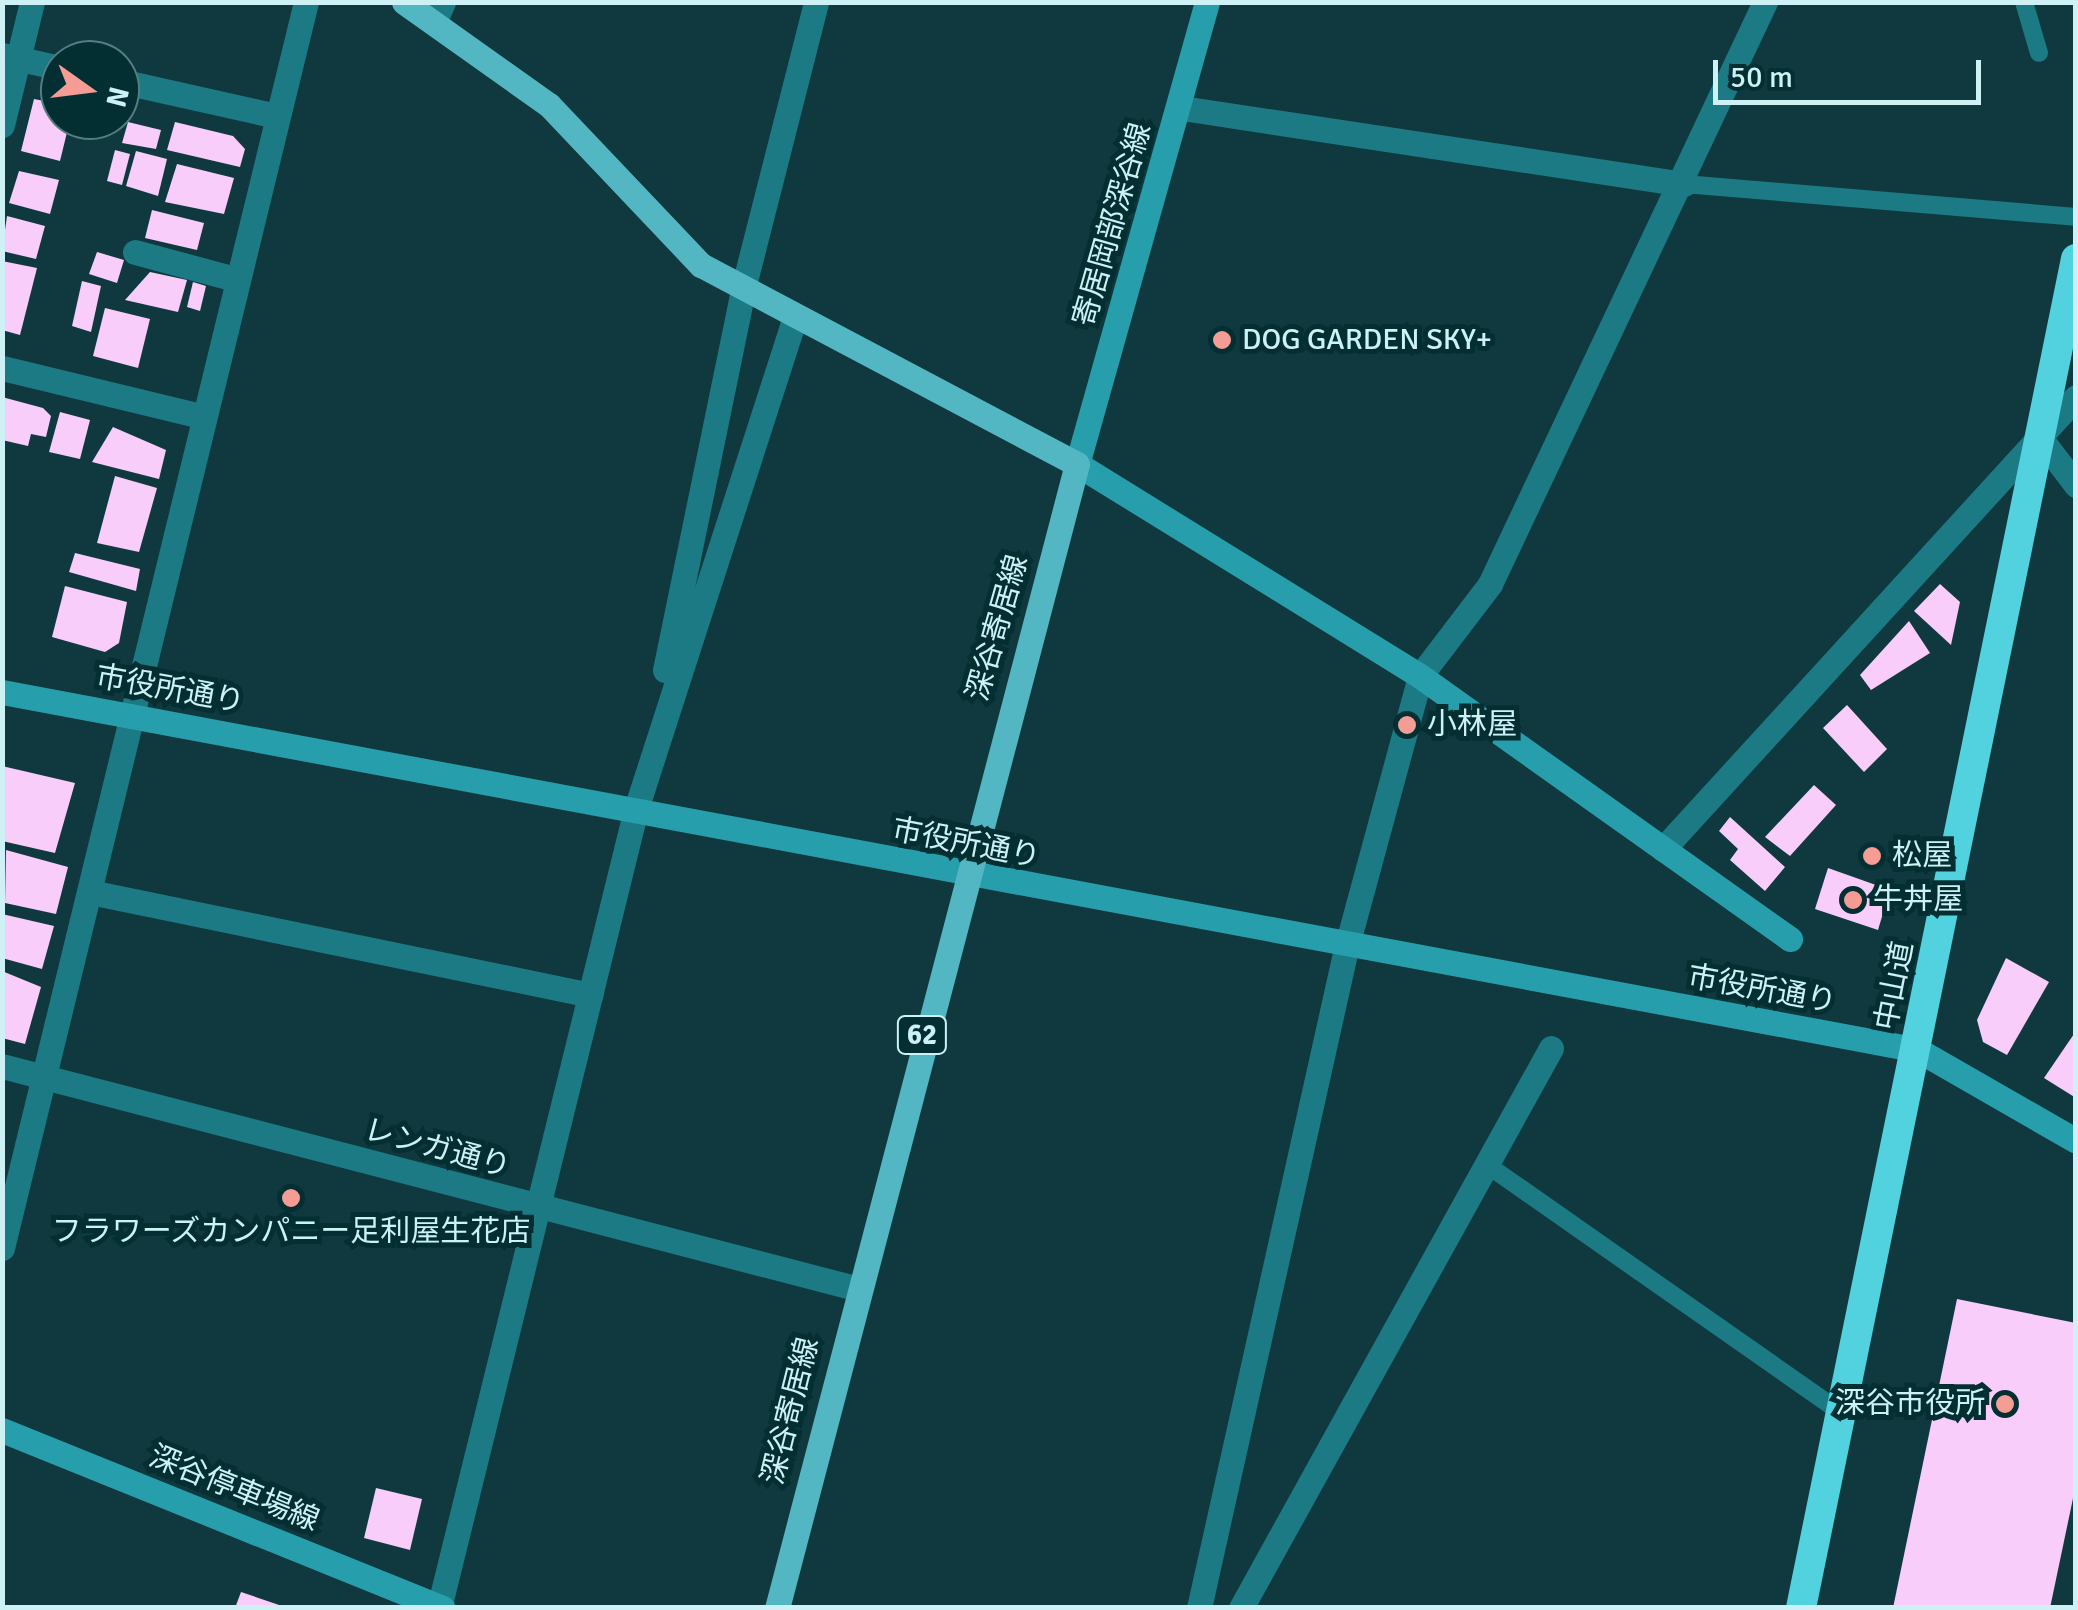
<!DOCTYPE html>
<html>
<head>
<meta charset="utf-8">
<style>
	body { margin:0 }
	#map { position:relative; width:2078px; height:1610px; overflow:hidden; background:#0f393e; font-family:Signika,"Noto Sans JP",sans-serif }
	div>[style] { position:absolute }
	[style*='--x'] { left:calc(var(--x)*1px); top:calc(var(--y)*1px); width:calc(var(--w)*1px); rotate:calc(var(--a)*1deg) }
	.building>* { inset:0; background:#f9cdfa }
	.lane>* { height:18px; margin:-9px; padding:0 9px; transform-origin:9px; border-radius:9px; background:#1c7a84 }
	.street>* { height:25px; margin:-12.5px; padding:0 12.5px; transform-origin:12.5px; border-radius:12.5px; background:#1c7a84 }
	.secondary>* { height:25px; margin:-12.5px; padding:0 12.5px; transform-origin:12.5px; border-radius:12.5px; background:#279eab }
	.primary>* { height:25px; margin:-12.5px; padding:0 12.5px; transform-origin:12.5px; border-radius:12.5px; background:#52b7c2 }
	.highway>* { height:30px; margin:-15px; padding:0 15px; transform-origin:15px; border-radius:15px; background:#52d1df }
	.dots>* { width:28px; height:28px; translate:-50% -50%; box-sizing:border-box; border:5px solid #032f33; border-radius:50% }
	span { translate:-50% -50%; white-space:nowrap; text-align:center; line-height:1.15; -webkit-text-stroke:10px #032f33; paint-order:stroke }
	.shield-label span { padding:2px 8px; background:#032f33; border:2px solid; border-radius:8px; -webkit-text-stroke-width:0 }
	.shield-label { font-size:28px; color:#cdf1f5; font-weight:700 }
	.street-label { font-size:30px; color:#cdf1f5 }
	.poi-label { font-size:30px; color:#cdf1f5 }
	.left { translate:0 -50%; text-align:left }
	.right { translate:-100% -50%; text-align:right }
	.frame { position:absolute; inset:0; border:5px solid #cdf1f5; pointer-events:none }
	.north { position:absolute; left:40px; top:40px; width:100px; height:100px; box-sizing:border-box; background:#032f33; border:2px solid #547d81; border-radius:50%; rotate:104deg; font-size:28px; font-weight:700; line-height:40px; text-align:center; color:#cdf1f5 }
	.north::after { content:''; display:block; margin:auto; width:35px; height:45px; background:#f59c94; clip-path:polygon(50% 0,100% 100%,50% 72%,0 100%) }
	.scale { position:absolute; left:1713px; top:60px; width:268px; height:45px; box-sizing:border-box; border:5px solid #cdf1f5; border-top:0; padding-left:12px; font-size:30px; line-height:35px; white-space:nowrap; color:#cdf1f5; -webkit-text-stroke:8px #032f33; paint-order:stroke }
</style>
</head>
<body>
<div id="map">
	<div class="building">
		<i style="clip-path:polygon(34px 99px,60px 104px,60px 120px,70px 120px,60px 161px,21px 151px)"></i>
		<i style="clip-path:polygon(128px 122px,161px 130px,156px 149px,122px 143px)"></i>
		<i style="clip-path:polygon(175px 122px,233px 136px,245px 149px,240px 167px,167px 150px)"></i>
		<i style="clip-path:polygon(115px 150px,130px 154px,122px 185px,107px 181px)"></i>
		<i style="clip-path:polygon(136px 151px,167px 159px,158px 196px,126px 186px)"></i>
		<i style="clip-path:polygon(177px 164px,234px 178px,224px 214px,165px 202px)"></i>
		<i style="clip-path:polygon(19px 171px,59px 180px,50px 214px,9px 203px)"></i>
		<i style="clip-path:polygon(152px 210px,204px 223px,197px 250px,145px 238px)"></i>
		<i style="clip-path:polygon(7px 216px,45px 226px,36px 259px,2px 251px)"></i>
		<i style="clip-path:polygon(97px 252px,124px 260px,117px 283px,89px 274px)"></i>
		<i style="clip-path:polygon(2px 261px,37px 268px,20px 335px,2px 330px)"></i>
		<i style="clip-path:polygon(150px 272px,187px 280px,178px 312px,125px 300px)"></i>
		<i style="clip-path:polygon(82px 281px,101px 286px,91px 332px,72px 326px)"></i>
		<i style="clip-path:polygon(193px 282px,206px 286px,200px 311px,187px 307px)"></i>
		<i style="clip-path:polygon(105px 308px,150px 319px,138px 368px,93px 356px)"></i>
		<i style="clip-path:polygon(2px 397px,43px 408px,51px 416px,46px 437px,31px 434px,28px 446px,2px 440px)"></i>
		<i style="clip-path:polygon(60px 412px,90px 420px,80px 459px,49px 452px)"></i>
		<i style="clip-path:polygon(113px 427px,166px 450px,159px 479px,92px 462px)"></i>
		<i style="clip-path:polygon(115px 476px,157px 488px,139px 552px,97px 543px)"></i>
		<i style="clip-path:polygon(75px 553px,140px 569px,136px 591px,69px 572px)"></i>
		<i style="clip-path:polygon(1940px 584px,1960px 602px,1951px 645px,1914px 611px)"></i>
		<i style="clip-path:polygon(65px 586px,127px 602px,119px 643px,105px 652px,52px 637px)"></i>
		<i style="clip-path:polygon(1909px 621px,1930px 653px,1871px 690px,1860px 675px)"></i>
		<i style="clip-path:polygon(1847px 705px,1887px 749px,1864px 772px,1823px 728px)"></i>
		<i style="clip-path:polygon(2px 766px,75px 783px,55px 853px,2px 841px)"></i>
		<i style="clip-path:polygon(1814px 785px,1836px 805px,1790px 856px,1765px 837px)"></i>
		<i style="clip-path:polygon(1730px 817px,1785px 867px,1765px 891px,1730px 860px,1738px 849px,1719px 831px)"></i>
		<i style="clip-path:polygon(6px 850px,68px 867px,56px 914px,5px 903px)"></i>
		<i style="clip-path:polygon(1828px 868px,1890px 890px,1878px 930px,1815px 909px)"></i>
		<i style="clip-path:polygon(2px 914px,54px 926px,42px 969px,2px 958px)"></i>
		<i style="clip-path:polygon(2006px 958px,2049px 982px,2007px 1055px,1983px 1042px,1977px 1020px)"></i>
		<i style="clip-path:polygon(2px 971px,41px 987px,25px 1044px,2px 1038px)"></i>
		<i style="clip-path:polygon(2076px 1031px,2076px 1098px,2044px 1078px)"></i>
		<i style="clip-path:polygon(1957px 1299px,2076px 1323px,2076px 1484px,2050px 1608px,1893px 1608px)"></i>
		<i style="clip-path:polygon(376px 1488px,422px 1499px,410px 1550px,364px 1538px)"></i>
		<i style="clip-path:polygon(241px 1592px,285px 1607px,285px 1608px,235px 1608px)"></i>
	</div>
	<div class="lane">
		<i style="--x:2024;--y:2;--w:53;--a:73.6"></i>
		<i style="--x:1684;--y:184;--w:393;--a:4.8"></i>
		<i style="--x:1486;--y:1164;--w:434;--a:35"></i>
	</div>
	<div class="street">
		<i style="--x:436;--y:18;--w:17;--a:-66"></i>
		<i style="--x:2;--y:55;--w:59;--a:12.6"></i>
		<i style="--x:120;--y:81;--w:160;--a:12.6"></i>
		<i style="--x:1182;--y:108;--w:508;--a:8.61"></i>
		<i style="--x:2;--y:125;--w:127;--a:-76.3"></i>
		<i style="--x:135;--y:252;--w:104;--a:15.1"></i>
		<i style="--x:2;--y:368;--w:204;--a:13.6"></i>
		<i style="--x:2041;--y:439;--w:58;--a:52.7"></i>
		<i style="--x:665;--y:670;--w:389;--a:-78.4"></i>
		<i style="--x:743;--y:289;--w:296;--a:-75.7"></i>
		<i style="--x:1663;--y:849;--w:612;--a:-47.58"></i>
		<i style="--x:90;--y:892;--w:511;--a:11.62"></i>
		<i style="--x:2;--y:1066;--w:881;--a:14.59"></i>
		<i style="--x:2;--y:1248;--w:1283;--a:-76.29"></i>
		<i style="--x:439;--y:1608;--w:823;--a:-76.15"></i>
		<i style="--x:636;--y:809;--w:514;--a:-72.09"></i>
		<i style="--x:1199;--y:1608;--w:675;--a:-77.43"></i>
		<i style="--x:1346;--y:949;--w:283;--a:-74.8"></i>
		<i style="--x:1420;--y:676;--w:116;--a:-52.7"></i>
		<i style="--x:1490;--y:584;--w:644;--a:-64.71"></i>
		<i style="--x:1241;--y:1608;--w:640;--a:-61.03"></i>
	</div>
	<div class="secondary">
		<i style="--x:1207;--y:2;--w:480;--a:105.7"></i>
		<i style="--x:1077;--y:464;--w:403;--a:31.7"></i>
		<i style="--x:1420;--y:676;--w:454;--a:35.4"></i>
		<i style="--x:2;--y:692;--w:1949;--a:10.58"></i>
		<i style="--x:1918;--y:1050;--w:182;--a:29.9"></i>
		<i style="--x:2;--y:1430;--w:475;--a:22"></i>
	</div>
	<div class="primary">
		<i style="--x:404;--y:2;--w:178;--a:35.4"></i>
		<i style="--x:549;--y:105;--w:221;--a:46.5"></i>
		<i style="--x:701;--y:265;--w:425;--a:27.9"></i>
		<i style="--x:1077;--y:464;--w:1183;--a:104.69"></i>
	</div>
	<div class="highway">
		<i style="--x:1801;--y:1608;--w:1377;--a:-78.48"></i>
	</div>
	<div class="dots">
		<i style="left:1222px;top:340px;background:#f59c94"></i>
		<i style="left:1407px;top:725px;background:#f59c94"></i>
		<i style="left:1872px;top:856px;background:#f59c94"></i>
		<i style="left:1853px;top:900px;background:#f59c94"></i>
		<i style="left:291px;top:1198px;background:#f59c94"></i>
		<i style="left:2005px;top:1404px;background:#f59c94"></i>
	</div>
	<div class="shield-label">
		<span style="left:922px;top:1035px">62</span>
	</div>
	<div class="street-label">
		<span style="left:1113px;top:225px;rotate:-74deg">寄居岡部深谷線</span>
		<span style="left:998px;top:628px;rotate:-74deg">深谷寄居線</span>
		<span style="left:170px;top:690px;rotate:10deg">市役所通り</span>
		<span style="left:966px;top:844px;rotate:11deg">市役所通り</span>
		<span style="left:1895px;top:986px;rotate:-79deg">中山道</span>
		<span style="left:1762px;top:990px;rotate:10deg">市役所通り</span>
		<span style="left:437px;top:1149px;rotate:15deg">レンガ通り</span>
		<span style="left:791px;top:1411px;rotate:-76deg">深谷寄居線</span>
		<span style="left:234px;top:1489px;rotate:22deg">深谷停車場線</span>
	</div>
	<div class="poi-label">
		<span class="left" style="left:1242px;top:340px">DOG GARDEN SKY+</span>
		<span class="left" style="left:1427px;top:725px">小林屋</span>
		<span class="left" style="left:1892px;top:856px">松屋</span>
		<span class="left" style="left:1873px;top:900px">牛丼屋</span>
		<span style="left:291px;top:1232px">フラワーズカンパニー足利屋生花店</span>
		<span class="right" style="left:1985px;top:1404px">深谷市役所</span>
	</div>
	<div class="frame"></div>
	<div class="north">N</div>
	<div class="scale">50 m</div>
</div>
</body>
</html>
